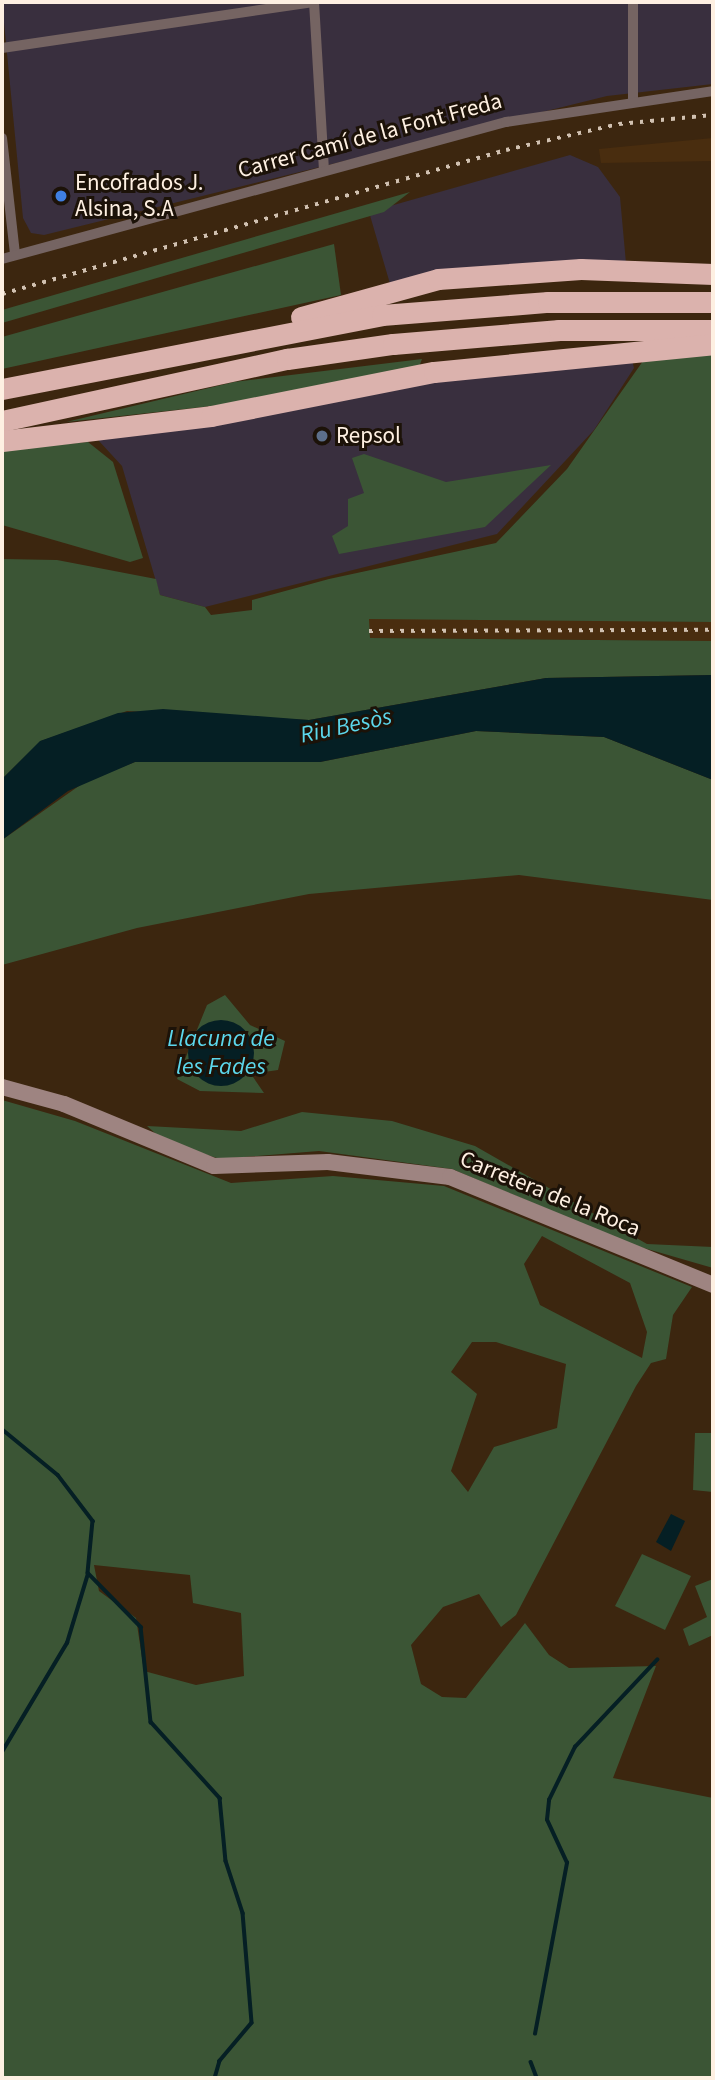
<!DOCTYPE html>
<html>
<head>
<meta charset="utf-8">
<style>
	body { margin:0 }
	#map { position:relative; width:715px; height:2080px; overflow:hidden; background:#3c260f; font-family:"Source Sans 3",sans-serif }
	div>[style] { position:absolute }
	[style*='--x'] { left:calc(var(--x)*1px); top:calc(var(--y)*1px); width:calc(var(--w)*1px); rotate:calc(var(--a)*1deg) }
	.built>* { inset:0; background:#492d0f }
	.industrial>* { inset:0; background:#392f3e }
	.green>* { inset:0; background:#3b5535 }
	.water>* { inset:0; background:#051f24 }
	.round { border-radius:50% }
	.stream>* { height:3.5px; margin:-1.75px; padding:0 1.75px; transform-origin:1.75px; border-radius:1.75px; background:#051f24 }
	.street>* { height:10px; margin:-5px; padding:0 5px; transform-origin:5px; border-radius:5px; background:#756462 }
	.secondary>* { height:16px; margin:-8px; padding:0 8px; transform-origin:8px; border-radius:8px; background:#9e8481 }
	.highway>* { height:21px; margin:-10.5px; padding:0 10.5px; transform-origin:10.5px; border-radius:10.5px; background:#dbb2ad }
	.rail>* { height:3.5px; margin-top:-1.75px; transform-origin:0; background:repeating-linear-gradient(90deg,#d1c1b1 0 3.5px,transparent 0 10.5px) }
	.dots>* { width:19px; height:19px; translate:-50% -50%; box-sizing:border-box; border:4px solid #1c1208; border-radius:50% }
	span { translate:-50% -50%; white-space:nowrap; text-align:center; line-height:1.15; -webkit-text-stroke:6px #1c1208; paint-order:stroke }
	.street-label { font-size:23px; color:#fef0e2 }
	.poi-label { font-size:23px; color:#fef0e2 }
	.left { translate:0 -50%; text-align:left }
	.water-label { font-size:24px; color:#5cd7ec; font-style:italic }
	.frame { position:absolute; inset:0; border:4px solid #fef0e2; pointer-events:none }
</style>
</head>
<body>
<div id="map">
	<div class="built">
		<i style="clip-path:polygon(713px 138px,713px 161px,601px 163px,599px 149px)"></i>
		<i style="clip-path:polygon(369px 618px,713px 622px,713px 641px,369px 638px)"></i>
	</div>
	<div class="industrial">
		<i style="clip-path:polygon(2px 2px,713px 2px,713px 84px,607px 96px,44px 235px,31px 233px,23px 218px)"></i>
		<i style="clip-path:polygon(570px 155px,598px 167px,620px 197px,627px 274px,545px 275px,393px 294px,369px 212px)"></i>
		<i style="clip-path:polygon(628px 343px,634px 368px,594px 430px,497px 534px,205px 607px,160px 595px,122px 466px,99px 441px,96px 425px)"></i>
	</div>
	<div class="green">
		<i style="clip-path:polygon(410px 192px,384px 212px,2px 323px,2px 310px)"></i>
		<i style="clip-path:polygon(334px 244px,341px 295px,2px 369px,2px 337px)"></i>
		<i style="clip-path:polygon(713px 352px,713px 622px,369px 619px,370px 638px,713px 641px,713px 675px,546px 678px,309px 720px,127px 711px,41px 741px,2px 779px,2px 559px,57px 560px,156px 579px,160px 595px,205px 607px,211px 615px,252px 610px,252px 600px,329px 579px,496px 543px,567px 469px,643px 361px)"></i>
		<i style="clip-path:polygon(422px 359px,419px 367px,248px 402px,66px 422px,234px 382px)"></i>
		<i style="clip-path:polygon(88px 442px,113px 462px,143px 558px,130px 562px,2px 525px,2px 450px)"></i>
		<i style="clip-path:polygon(364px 454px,446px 482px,551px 465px,485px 527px,339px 554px,332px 536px,348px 526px,348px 499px,364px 493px,352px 458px)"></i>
		<i style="clip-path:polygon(476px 731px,604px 737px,713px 780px,713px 900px,519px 875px,309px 894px,137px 928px,2px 965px,2px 840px,86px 781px,135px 762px,320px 762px)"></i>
		<i style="clip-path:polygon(225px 995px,250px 1025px,285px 1041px,278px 1070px,251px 1074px,264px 1093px,200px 1091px,177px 1079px,207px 1005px)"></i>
		<i style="clip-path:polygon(evenodd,2px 1100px,75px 1121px,231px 1183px,333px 1176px,444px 1186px,692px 1287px,673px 1315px,666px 1359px,651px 1363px,636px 1386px,516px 1615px,501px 1627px,479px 1594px,443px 1607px,411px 1645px,421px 1684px,442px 1697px,466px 1698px,525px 1623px,549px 1655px,569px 1668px,656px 1666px,613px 1778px,713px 1798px,713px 2078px,2px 2078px,2px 1100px,542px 1236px,630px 1283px,647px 1332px,642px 1358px,540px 1305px,524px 1264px,542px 1236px,2px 1100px,472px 1342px,496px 1342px,566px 1364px,557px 1428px,494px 1447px,468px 1492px,451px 1471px,477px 1394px,451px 1372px,472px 1342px,2px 1100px,94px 1565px,190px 1575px,193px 1603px,241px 1613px,244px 1676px,196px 1685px,144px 1671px,136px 1618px,99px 1591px,94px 1565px)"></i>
		<i style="clip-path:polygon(302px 1112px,392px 1121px,475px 1146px,647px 1244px,713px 1247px,713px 1268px,630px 1244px,452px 1169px,319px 1151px,220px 1159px,164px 1141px,147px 1126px,241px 1131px)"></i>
		<i style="clip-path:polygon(695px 1433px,713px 1433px,713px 1492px,693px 1490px)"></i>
		<i style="clip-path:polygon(642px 1554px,691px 1576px,665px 1630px,615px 1606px)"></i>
		<i style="clip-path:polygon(713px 1579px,713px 1635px,689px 1646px,683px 1629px,707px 1617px,695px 1586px)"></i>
	</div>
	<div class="water">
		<i style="clip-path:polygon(713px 675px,713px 780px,604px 737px,476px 731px,320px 762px,135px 762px,68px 791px,2px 840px,2px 779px,40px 741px,118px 713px,163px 709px,309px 720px,546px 678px)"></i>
		<i class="round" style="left:188px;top:1020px;width:66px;height:66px"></i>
		<i style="clip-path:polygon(671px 1514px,685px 1521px,671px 1551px,656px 1542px)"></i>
	</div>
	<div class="stream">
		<i style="--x:2;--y:1429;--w:72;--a:39.4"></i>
		<i style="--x:58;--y:1475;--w:58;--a:52.7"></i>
		<i style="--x:93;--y:1521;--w:52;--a:95.5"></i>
		<i style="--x:88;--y:1573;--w:76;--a:45.5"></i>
		<i style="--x:141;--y:1627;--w:96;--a:84"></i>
		<i style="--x:151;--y:1722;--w:103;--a:47.8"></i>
		<i style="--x:220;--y:1798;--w:63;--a:84.6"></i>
		<i style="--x:226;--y:1861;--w:55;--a:71.9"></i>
		<i style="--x:243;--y:1913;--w:110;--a:85.3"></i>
		<i style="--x:252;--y:2023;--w:50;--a:130.1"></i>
		<i style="--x:220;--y:2061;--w:18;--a:106"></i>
		<i style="--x:2;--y:1752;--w:127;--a:-59.2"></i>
		<i style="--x:67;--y:1643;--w:72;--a:-73.1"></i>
		<i style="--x:535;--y:2034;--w:174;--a:-79.4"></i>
		<i style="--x:567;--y:1863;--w:47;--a:-114.9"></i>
		<i style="--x:547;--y:1820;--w:20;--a:-84"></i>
		<i style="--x:549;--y:1800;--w:59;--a:-63.9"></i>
		<i style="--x:575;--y:1747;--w:120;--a:-46.7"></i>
		<i style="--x:531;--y:2062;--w:17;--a:69"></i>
	</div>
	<div class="street">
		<i style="--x:314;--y:2;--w:167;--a:86.6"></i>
		<i style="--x:633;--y:2;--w:97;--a:90"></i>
		<i style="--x:2;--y:48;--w:313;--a:-8.4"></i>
		<i style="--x:2;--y:138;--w:117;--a:83.6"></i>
		<i style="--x:2;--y:259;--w:522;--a:-15.21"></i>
		<i style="--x:506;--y:122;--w:209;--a:-8.5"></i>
	</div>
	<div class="secondary">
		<i style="--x:2;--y:1087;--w:64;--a:15.3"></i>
		<i style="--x:64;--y:1104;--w:162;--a:22.5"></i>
		<i style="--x:214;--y:1166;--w:114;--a:-2"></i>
		<i style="--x:328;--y:1162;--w:123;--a:7"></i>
		<i style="--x:450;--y:1177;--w:284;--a:22.3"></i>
	</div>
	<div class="highway">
		<i style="--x:301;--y:317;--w:142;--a:-15.5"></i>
		<i style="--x:438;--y:279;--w:143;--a:-4"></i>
		<i style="--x:581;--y:269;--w:132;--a:2.2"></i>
		<i style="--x:2;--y:389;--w:387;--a:-11"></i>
		<i style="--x:382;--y:315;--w:167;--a:-4.5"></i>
		<i style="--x:548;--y:302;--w:165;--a:0"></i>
		<i style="--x:2;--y:421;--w:292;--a:-12.3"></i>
		<i style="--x:287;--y:359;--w:107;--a:-8.1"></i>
		<i style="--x:393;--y:344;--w:167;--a:-4.8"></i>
		<i style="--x:559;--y:330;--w:154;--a:0"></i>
		<i style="--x:2;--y:441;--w:210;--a:-6.8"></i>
		<i style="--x:211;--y:416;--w:227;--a:-11.2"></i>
		<i style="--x:434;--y:372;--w:280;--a:-5.7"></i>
	</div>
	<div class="rail">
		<i style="--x:2;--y:294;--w:524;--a:-15.95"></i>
		<i style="--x:506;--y:150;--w:116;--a:-13"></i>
		<i style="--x:619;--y:124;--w:94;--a:-5.5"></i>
		<i style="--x:369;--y:631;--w:344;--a:-0.2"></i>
	</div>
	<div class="dots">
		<i style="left:61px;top:196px;background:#3f7fe0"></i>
		<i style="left:322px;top:436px;background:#5c6f8a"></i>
	</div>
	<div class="street-label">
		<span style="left:370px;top:136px;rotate:-15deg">Carrer Camí de la Font Freda</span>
		<span style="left:550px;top:1194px;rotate:22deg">Carretera de la Roca</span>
	</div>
	<div class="poi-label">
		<span class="left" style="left:75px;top:196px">Encofrados J.<br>Alsina, S.A</span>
		<span class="left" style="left:336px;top:436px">Repsol</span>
	</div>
	<div class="water-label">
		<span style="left:346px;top:726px;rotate:-12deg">Riu Besòs</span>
		<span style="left:221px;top:1053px">Llacuna de<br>les Fades</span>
	</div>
	<div class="frame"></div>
</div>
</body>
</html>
